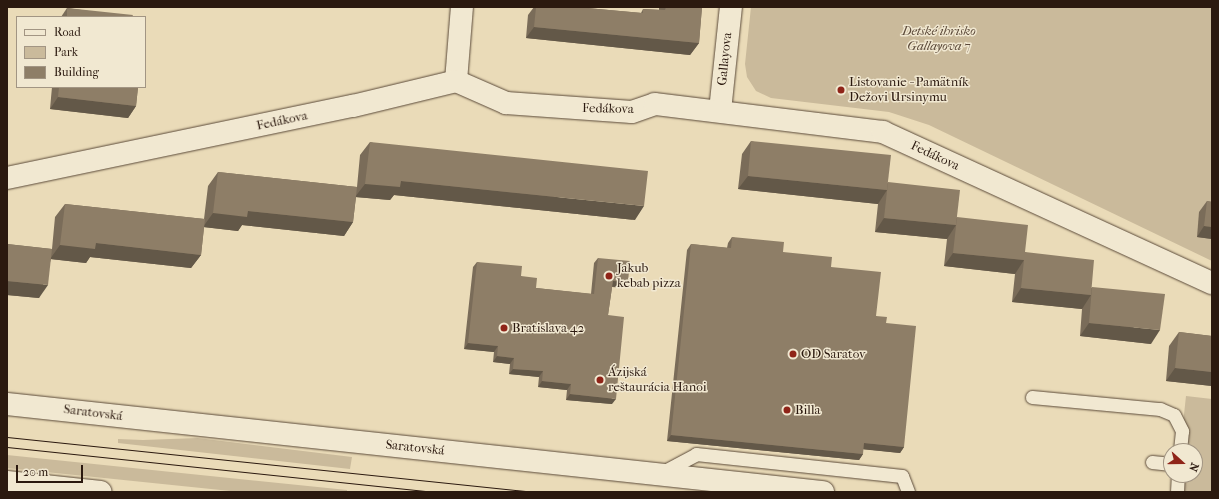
<!DOCTYPE html>
<html>
<head>
<meta charset="utf-8">
<style>
	body { margin:0 }
	#map { position:relative; width:1219px; height:499px; overflow:hidden; background:#eadbb8; font-family:"IM FELL French Canon",serif }
	div>[style] { position:absolute }
	[style*='--x'] { left:calc(var(--x)*1px); top:calc(var(--y)*1px); width:calc(var(--w)*1px); rotate:calc(var(--a)*1deg) }
	.green>* { inset:0; background:#caba9b }
	.roads { filter:drop-shadow(0 0 1px #5b4a39) drop-shadow(0 0 1px #5b4a39) }
	.lane>* { height:13px; margin:-6.5px; padding:0 6.5px; transform-origin:6.5px; border-radius:6.5px; background:#f1e8d1 }
	.street>* { height:22px; margin:-11px; padding:0 11px; transform-origin:11px; border-radius:11px; background:#f1e8d1 }
	.secondary>* { height:22px; margin:-11px; padding:0 11px; transform-origin:11px; border-radius:11px; background:#f1e8d1 }
	.tram>* { height:1px; margin:-0.5px; padding:0 0.5px; transform-origin:0.5px; border-radius:0.5px; background:#2b190f }
	.wall>* { inset:0; background:#7a6c59 }
	.shaded-wall>* { inset:0; background:#635848 }
	.building>* { inset:0; background:#8e7e67 }
	.dots>* { width:11px; height:11px; translate:-50% -50%; box-sizing:border-box; border:2px solid #f1e8d1; border-radius:50% }
	span { translate:-50% -50%; white-space:nowrap; text-align:center; line-height:1.15; -webkit-text-stroke:3px #f1e8d1; paint-order:stroke }
	.park-label { font-size:13px; color:#5b4939; font-style:italic }
	.street-label { font-size:13px; color:#2b190f }
	.poi-label { font-size:13px; color:#2b190f }
	.left { translate:0 -50%; text-align:left }
	.frame { position:absolute; inset:0; border:8px solid #2b190f; pointer-events:none }
	.legend { position:absolute; left:16px; top:16px; width:130px; height:72px; box-sizing:border-box; background:#f1e8d1; border:1px solid #a29583; margin:0; padding:5px 7px; list-style:none; font-size:12px; color:#2b190f }
	.legend li { display:flex; align-items:center; gap:8px; height:20px }
	.legend b { width:20px; border:1px solid #a29583 }
	.north { position:absolute; left:1163px; top:443px; width:40px; height:40px; box-sizing:border-box; background:#f1e8d1; border:1px solid #a29583; border-radius:50%; rotate:111deg; font-size:11px; font-weight:700; line-height:16px; text-align:center; color:#2b190f }
	.north::after { content:''; display:block; margin:auto; width:14px; height:18px; background:#8f2418; clip-path:polygon(50% 0,100% 100%,50% 72%,0 100%) }
	.scale { position:absolute; left:16px; top:465px; width:67px; height:18px; box-sizing:border-box; border:2px solid #2b190f; border-top:0; padding-left:5px; font-size:12px; line-height:14px; white-space:nowrap; color:#2b190f; -webkit-text-stroke:3px #f1e8d1; paint-order:stroke }
</style>
</head>
<body>
<div id="map">
	<div class="green">
		<i style="clip-path:polygon(751px 7px,1212px 7px,1212px 261px,929px 125px,889px 112px,771px 98px,756px 91px,747px 77px,745px 64px)"></i>
		<i style="clip-path:polygon(1186px 396px,1212px 399px,1212px 492px,1177px 492px,1178px 475px,1195px 475px,1195px 451px,1180px 451px)"></i>
		<i style="clip-path:polygon(198px 438px,352px 457px,350px 469px,118px 443px,118px 439px,143px 440px)"></i>
		<i style="clip-path:polygon(7px 455px,347px 490px,347px 492px,240px 492px,7px 468px)"></i>
	</div>
	<div class="roads">
		<div class="lane">
			<i style="--x:1032;--y:397;--w:129;--a:5.4"></i>
			<i style="--x:1160;--y:409;--w:15;--a:23"></i>
			<i style="--x:1174;--y:415;--w:18;--a:63"></i>
			<i style="--x:1182;--y:431;--w:20;--a:96"></i>
			<i style="--x:1152;--y:462;--w:19;--a:6"></i>
			<i style="--x:661;--y:473;--w:40;--a:-28"></i>
			<i style="--x:696;--y:454;--w:207;--a:6.1"></i>
			<i style="--x:902;--y:476;--w:17;--a:69"></i>
			<i style="--x:1177;--y:492;--w:17;--a:-87"></i>
		</div>
		<div class="street">
			<i style="--x:456;--y:81;--w:74;--a:-85.4"></i>
			<i style="--x:720;--y:111;--w:105;--a:-84"></i>
			<i style="--x:7;--y:178;--w:353;--a:-11.8"></i>
			<i style="--x:353;--y:106;--w:106;--a:-13.6"></i>
			<i style="--x:456;--y:81;--w:55;--a:23.7"></i>
			<i style="--x:506;--y:103;--w:126;--a:4.1"></i>
			<i style="--x:632;--y:112;--w:24;--a:-19"></i>
			<i style="--x:655;--y:104;--w:230;--a:7"></i>
			<i style="--x:883;--y:132;--w:362;--a:24.7"></i>
		</div>
		<div class="secondary">
			<i style="--x:7;--y:404;--w:821;--a:6.16"></i>
			<i style="--x:7;--y:482;--w:94;--a:6.1"></i>
		</div>
	</div>
	<div class="tram">
		<i style="--x:7;--y:437;--w:531;--a:5.95"></i>
		<i style="--x:7;--y:447;--w:430;--a:6"></i>
	</div>
	<div class="wall">
		<i style="clip-path:polygon(534px 7px,576px 7px,641px 13px,643px 9px,659px 10px,659px 7px,702px 7px,699px 43px,690px 55px,526px 38px,528px 15px)"></i>
		<i style="clip-path:polygon(67px 8px,132px 17px,61px 17px)"></i>
		<i style="clip-path:polygon(52px 87px,138px 87px,136px 106px,128px 118px,50px 109px)"></i>
		<i style="clip-path:polygon(751px 141px,888px 183px,1025px 252px,1092px 288px,1151px 344px,1080px 336px,1082px 309px,1012px 302px,1015px 274px,944px 266px,947px 239px,875px 232px,878px 204px,738px 189px,742px 154px)"></i>
		<i style="clip-path:polygon(370px 142px,635px 220px,394px 195px,390px 200px,356px 197px,353px 222px,344px 236px,242px 225px,238px 231px,204px 227px,201px 255px,191px 268px,90px 257px,86px 263px,51px 259px,39px 298px,7px 295px,7px 244px,52px 249px,55px 217px,65px 204px,204px 219px,208px 186px,218px 172px,357px 187px,360px 155px)"></i>
		<i style="clip-path:polygon(1207px 201px,1212px 202px,1212px 239px,1197px 237px,1199px 212px)"></i>
		<i style="clip-path:polygon(732px 237px,831px 267px,876px 316px,886px 323px,904px 447px,900px 453px,863px 449px,863px 454px,859px 460px,667px 441px,687px 250px,691px 244px,727px 248px,728px 243px)"></i>
		<i style="clip-path:polygon(598px 258px,628px 282px,624px 288px,612px 287px,608px 315px,612px 404px,566px 400px,567px 390px,538px 387px,539px 377px,509px 374px,510px 364px,493px 362px,494px 352px,464px 349px,473px 267px,477px 262px,521px 276px,536px 288px,591px 294px,594px 263px)"></i>
		<i style="clip-path:polygon(1179px 332px,1212px 336px,1212px 386px,1166px 381px,1169px 346px)"></i>
	</div>
	<div class="shaded-wall">
		<i style="clip-path:polygon(534px 27px,699px 43px,690px 55px,526px 38px)"></i>
		<i style="clip-path:polygon(58px 97px,136px 106px,128px 118px,50px 109px)"></i>
		<i style="clip-path:polygon(748px 176px,887px 190px,878px 204px,738px 189px)"></i>
		<i style="clip-path:polygon(401px 181px,644px 206px,635px 220px,394px 195px,390px 200px,355px 197px,365px 184px)"></i>
		<i style="clip-path:polygon(248px 211px,353px 222px,344px 236px,242px 225px,238px 231px,203px 227px,213px 213px)"></i>
		<i style="clip-path:polygon(884px 218px,956px 225px,947px 239px,875px 232px)"></i>
		<i style="clip-path:polygon(1204px 226px,1212px 227px,1212px 239px,1197px 237px)"></i>
		<i style="clip-path:polygon(96px 243px,201px 255px,191px 268px,90px 257px,86px 263px,50px 259px,60px 245px)"></i>
		<i style="clip-path:polygon(953px 253px,1024px 260px,1015px 274px,944px 266px)"></i>
		<i style="clip-path:polygon(7px 281px,48px 285px,39px 298px,7px 295px)"></i>
		<i style="clip-path:polygon(613px 281px,628px 282px,624px 288px,609px 286px)"></i>
		<i style="clip-path:polygon(1021px 288px,1091px 295px,1082px 309px,1012px 302px)"></i>
		<i style="clip-path:polygon(1089px 323px,1160px 330px,1151px 344px,1080px 336px)"></i>
		<i style="clip-path:polygon(468px 343px,498px 346px,494px 352px,464px 349px)"></i>
		<i style="clip-path:polygon(497px 356px,514px 358px,510px 364px,493px 362px)"></i>
		<i style="clip-path:polygon(1175px 368px,1212px 372px,1212px 386px,1166px 381px)"></i>
		<i style="clip-path:polygon(513px 369px,543px 371px,539px 377px,509px 374px)"></i>
		<i style="clip-path:polygon(542px 381px,571px 384px,567px 390px,538px 387px)"></i>
		<i style="clip-path:polygon(570px 394px,616px 399px,612px 404px,566px 400px)"></i>
		<i style="clip-path:polygon(671px 435px,863px 454px,859px 460px,667px 441px)"></i>
		<i style="clip-path:polygon(864px 443px,904px 447px,900px 453px,860px 449px)"></i>
	</div>
	<div class="building">
		<i style="clip-path:polygon(536px 7px,576px 7px,643px 13px,643px 9px,665px 10px,666px 7px,702px 7px,699px 43px,534px 27px)"></i>
		<i style="clip-path:polygon(67px 8px,133px 15px,132px 17px,67px 17px)"></i>
		<i style="clip-path:polygon(59px 87px,138px 87px,136px 106px,58px 97px)"></i>
		<i style="clip-path:polygon(751px 141px,891px 155px,887px 190px,748px 176px)"></i>
		<i style="clip-path:polygon(370px 142px,648px 171px,644px 206px,401px 181px,400px 187px,365px 184px)"></i>
		<i style="clip-path:polygon(218px 172px,357px 187px,353px 222px,248px 211px,247px 217px,213px 213px)"></i>
		<i style="clip-path:polygon(888px 182px,960px 190px,956px 225px,884px 218px)"></i>
		<i style="clip-path:polygon(1207px 201px,1212px 202px,1212px 227px,1204px 226px)"></i>
		<i style="clip-path:polygon(65px 204px,205px 219px,201px 255px,96px 243px,95px 249px,60px 245px)"></i>
		<i style="clip-path:polygon(957px 217px,1028px 225px,1025px 252px,1094px 260px,1091px 295px,1021px 288px,1024px 260px,953px 253px)"></i>
		<i style="clip-path:polygon(732px 237px,784px 242px,783px 252px,832px 257px,831px 267px,881px 272px,876px 316px,887px 317px,886px 323px,916px 326px,904px 447px,864px 443px,863px 454px,671px 435px,691px 244px,731px 248px)"></i>
		<i style="clip-path:polygon(7px 244px,52px 249px,48px 285px,7px 281px)"></i>
		<i style="clip-path:polygon(598px 258px,630px 261px,628px 282px,613px 281px,608px 315px,624px 317px,616px 399px,570px 394px,571px 384px,542px 381px,543px 371px,513px 369px,514px 358px,497px 356px,498px 346px,468px 343px,477px 262px,522px 266px,521px 276px,537px 278px,536px 288px,594px 294px)"></i>
		<i style="clip-path:polygon(1092px 287px,1165px 294px,1160px 330px,1089px 323px)"></i>
		<i style="clip-path:polygon(1179px 332px,1212px 336px,1212px 372px,1175px 368px)"></i>
	</div>
	<div class="dots">
		<i style="left:841px;top:90px;background:#8f2418"></i>
		<i style="left:609px;top:276px;background:#8f2418"></i>
		<i style="left:504px;top:328px;background:#8f2418"></i>
		<i style="left:793px;top:354px;background:#8f2418"></i>
		<i style="left:600px;top:380px;background:#8f2418"></i>
		<i style="left:787px;top:410px;background:#8f2418"></i>
	</div>
	<div class="park-label">
		<span style="left:939px;top:39px">Detské ihrisko<br>Gallayova 7</span>
	</div>
	<div class="street-label">
		<span style="left:725px;top:59px;rotate:-84deg">Gallayova</span>
		<span style="left:608px;top:109px;rotate:1deg">Fedákova</span>
		<span style="left:282px;top:121px;rotate:-12deg">Fedákova</span>
		<span style="left:935px;top:156px;rotate:25deg">Fedákova</span>
		<span style="left:93px;top:413px;rotate:7deg">Saratovská</span>
		<span style="left:415px;top:448px;rotate:6deg">Saratovská</span>
	</div>
	<div class="poi-label">
		<span class="left" style="left:849px;top:90px">Listovanie - Pamätník<br>Dežovi Ursinymu</span>
		<span class="left" style="left:617px;top:276px">Jakub<br>kebab pizza</span>
		<span class="left" style="left:512px;top:328px">Bratislava 42</span>
		<span class="left" style="left:801px;top:354px">OD Saratov</span>
		<span class="left" style="left:608px;top:380px">Ázijská<br>reštaurácia Hanoi</span>
		<span class="left" style="left:795px;top:410px">Billa</span>
	</div>
	<div class="frame"></div>
	<ul class="legend">
	<li><b style="height:5px;background:#f1e8d1"></b>Road</li>
	<li><b style="height:11px;background:#caba9b"></b>Park</li>
	<li><b style="height:11px;background:#8e7e67"></b>Building</li>
	</ul>
	<div class="north">N</div>
	<div class="scale">20 m</div>
</div>
</body>
</html>
